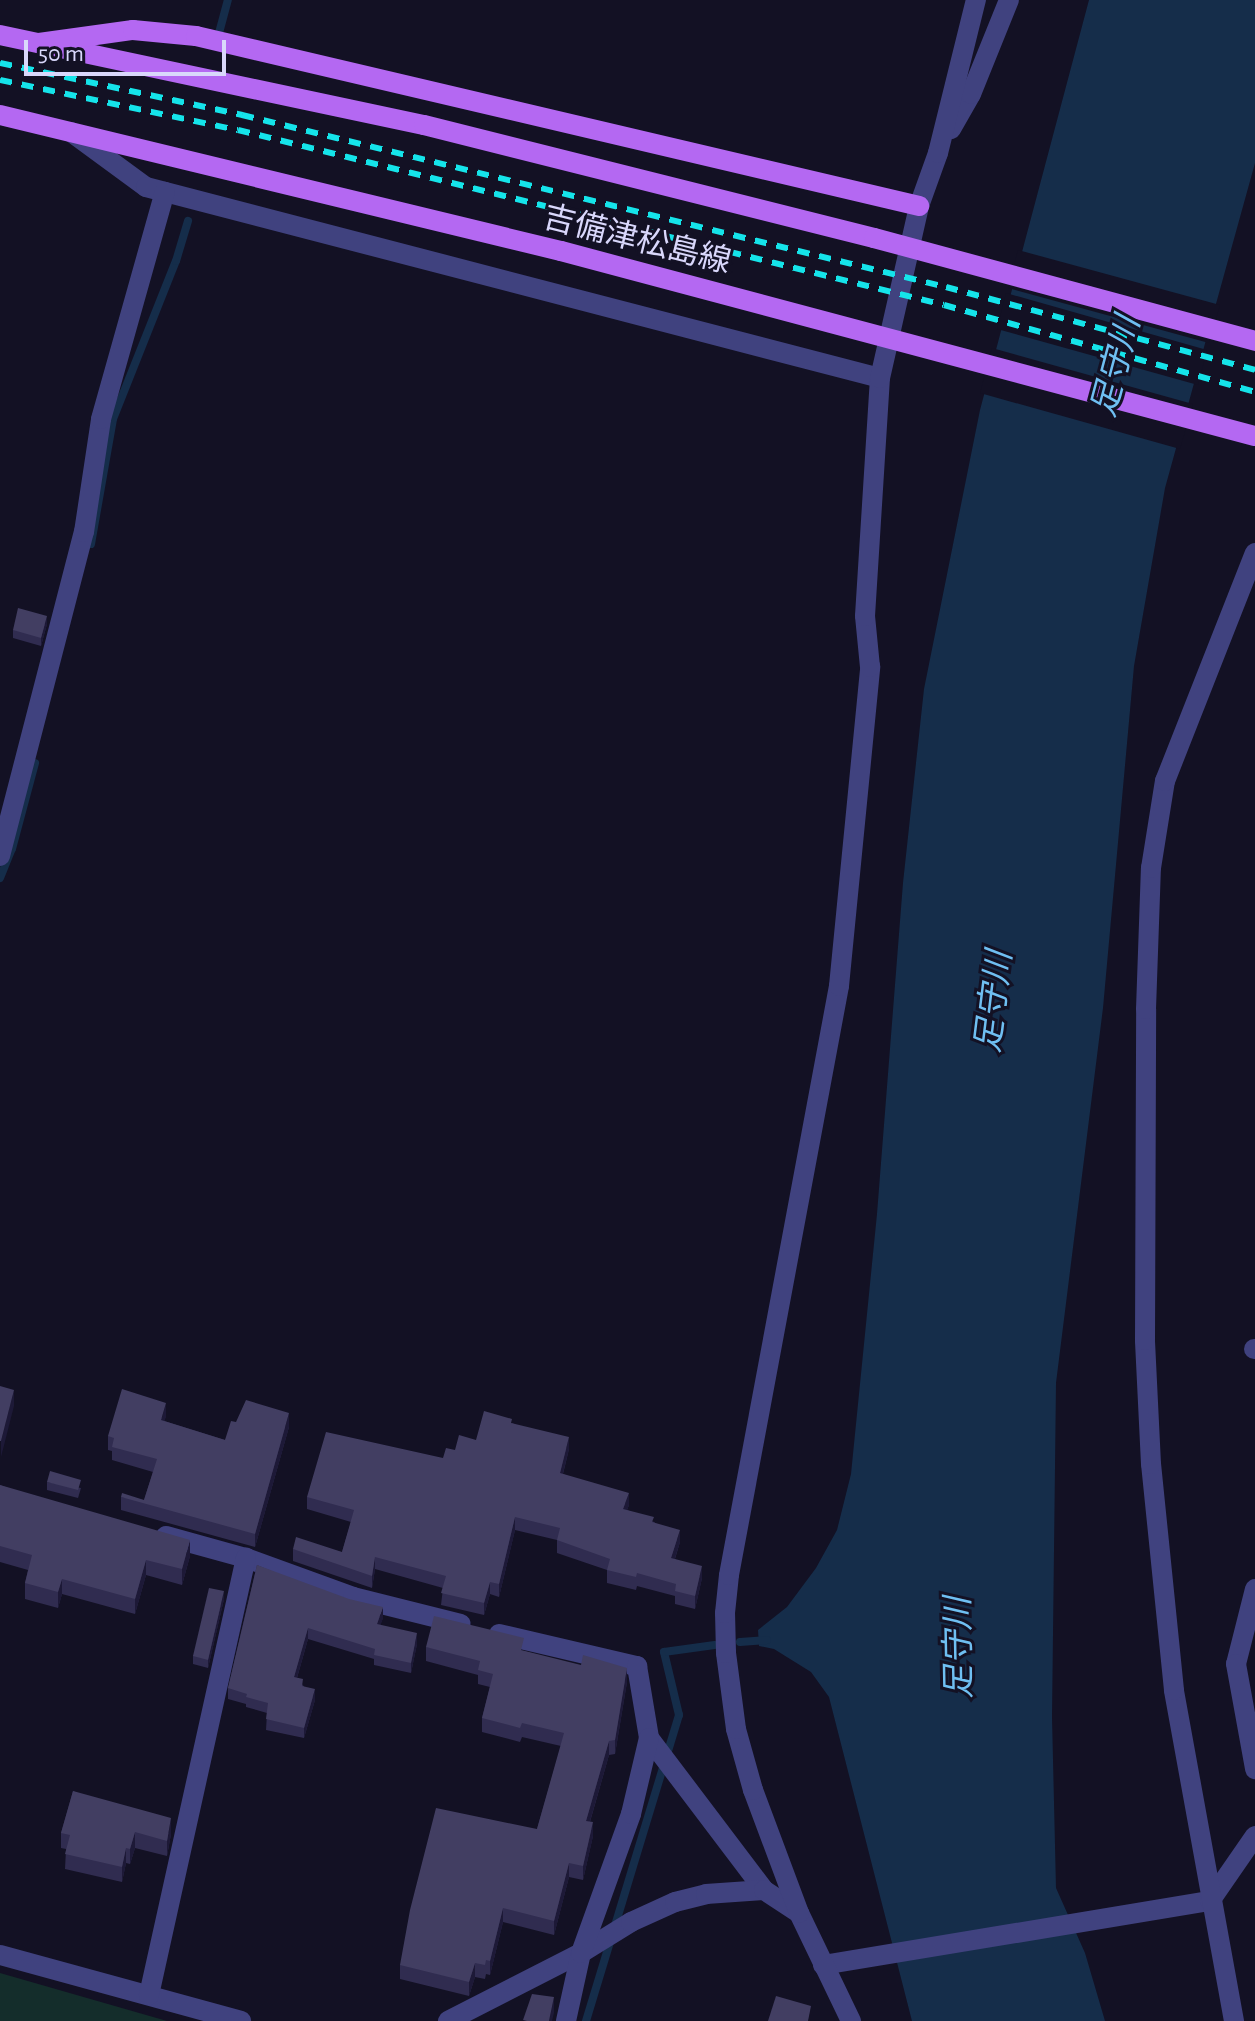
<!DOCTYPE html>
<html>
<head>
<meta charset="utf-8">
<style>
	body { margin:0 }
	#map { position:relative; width:1255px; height:2021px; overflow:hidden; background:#131124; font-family:"Alegreya Sans","Noto Sans JP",sans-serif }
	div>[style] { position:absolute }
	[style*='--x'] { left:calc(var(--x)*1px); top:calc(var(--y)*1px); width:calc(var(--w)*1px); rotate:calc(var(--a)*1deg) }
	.green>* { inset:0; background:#142d2b }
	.water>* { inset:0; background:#152d4a }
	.pier>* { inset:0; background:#131124 }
	.stream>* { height:8px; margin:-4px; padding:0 4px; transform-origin:4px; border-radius:4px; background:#152d4a }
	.minor>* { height:20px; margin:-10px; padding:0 10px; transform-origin:10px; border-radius:10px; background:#40427f }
	.major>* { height:20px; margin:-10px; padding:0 10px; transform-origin:10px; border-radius:10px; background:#b468f2 }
	.rail>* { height:6px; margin-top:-3px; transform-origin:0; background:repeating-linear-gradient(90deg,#15e4ea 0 12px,transparent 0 22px) }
	.major-bridge>* { height:20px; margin:-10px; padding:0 10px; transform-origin:10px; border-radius:10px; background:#b468f2 }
	.wall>* { inset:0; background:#302c50 }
	.shaded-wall>* { inset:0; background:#1d1937 }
	.building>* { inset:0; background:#423e62 }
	span { translate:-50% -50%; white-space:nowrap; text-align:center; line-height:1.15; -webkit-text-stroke:6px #131124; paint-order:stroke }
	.street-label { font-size:32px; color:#d9d7fb }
	.water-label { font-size:34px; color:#6fbff2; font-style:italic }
	.scale { position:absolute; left:24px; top:40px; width:202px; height:36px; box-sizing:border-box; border:4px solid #d9d7fb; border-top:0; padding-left:10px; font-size:24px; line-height:28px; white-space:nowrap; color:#d9d7fb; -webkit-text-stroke:6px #131124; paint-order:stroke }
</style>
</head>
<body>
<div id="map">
	<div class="green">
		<i style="clip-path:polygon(0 1973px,167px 2021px,0 2021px)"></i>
	</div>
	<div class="water">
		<i style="clip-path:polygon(1089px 0,1255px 0,1255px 163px,1165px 488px,1134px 666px,1103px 1008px,1056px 1383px,1052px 1717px,1056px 1888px,1085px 1953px,1105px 2021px,912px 2021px,829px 1697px,811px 1672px,774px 1649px,759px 1646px,758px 1630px,787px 1607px,816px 1568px,837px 1530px,851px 1474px,877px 1214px,903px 883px,924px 689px,980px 410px)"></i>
	</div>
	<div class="pier">
		<i style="clip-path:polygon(1018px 250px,1220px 305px,1209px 343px,1008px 288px)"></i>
		<i style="clip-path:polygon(1006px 293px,1207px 350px,1198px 385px,997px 329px)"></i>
		<i style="clip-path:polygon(992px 348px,1193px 404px,1180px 449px,980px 393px)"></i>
	</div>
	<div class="stream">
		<i style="--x:219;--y:33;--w:34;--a:-75"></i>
		<i style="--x:91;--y:544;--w:127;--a:-80"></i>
		<i style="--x:113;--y:419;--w:170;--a:-68.3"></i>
		<i style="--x:176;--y:261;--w:42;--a:-73.3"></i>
		<i style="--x:0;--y:878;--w:31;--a:-68"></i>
		<i style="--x:12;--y:849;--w:89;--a:-75"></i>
		<i style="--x:740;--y:1642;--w:27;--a:-4"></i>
		<i style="--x:586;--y:2021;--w:320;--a:-73.1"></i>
		<i style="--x:679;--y:1715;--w:65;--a:-103.4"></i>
		<i style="--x:664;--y:1652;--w:51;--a:-7.8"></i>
	</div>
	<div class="minor">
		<i style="--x:951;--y:129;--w:40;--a:-60.3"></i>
		<i style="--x:971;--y:94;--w:101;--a:-68"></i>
		<i style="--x:71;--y:132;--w:93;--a:36.3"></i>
		<i style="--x:146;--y:187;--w:758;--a:14.59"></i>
		<i style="--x:0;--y:856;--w:335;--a:-75.5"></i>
		<i style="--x:84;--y:532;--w:114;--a:-81.4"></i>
		<i style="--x:101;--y:419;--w:236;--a:-74.3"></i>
		<i style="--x:1254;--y:1349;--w:1;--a:0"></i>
		<i style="--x:166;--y:1536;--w:83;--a:15.4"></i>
		<i style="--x:246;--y:1558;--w:114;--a:20"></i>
		<i style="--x:353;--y:1597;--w:111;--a:14"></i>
		<i style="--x:1255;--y:1589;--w:77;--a:104.2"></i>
		<i style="--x:1236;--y:1664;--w:107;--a:79.7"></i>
		<i style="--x:499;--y:1634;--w:142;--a:13.1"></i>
		<i style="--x:637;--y:1666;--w:73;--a:80.5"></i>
		<i style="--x:649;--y:1738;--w:191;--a:52.9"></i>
		<i style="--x:0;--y:1955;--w:250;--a:15.3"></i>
		<i style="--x:823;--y:1965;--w:392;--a:-9.4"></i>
		<i style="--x:1210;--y:1901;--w:79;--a:-55.3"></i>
		<i style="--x:149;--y:1995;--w:448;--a:-77.5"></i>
		<i style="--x:448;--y:2021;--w:149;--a:-27.1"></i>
		<i style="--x:581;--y:1953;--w:59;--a:-31.8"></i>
		<i style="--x:631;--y:1922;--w:48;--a:-24.4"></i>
		<i style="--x:675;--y:1902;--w:32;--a:-14"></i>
		<i style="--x:706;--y:1894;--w:58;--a:-3.9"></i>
		<i style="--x:764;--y:1890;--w:42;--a:33.3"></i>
		<i style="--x:566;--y:2021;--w:70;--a:-77.6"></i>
		<i style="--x:581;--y:1953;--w:148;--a:-70.2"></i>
		<i style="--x:631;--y:1814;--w:78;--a:-76.7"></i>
		<i style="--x:851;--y:2021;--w:120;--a:-115.7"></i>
		<i style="--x:799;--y:1913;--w:131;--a:-110.5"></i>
		<i style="--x:753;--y:1790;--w:63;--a:-105.6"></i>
		<i style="--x:736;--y:1729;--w:77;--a:-97.5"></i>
		<i style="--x:726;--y:1653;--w:40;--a:-91.4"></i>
		<i style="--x:725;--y:1613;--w:38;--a:-84"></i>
		<i style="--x:729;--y:1575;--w:599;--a:-79.42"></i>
		<i style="--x:839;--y:986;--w:321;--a:-84.4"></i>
		<i style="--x:870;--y:667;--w:51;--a:-95.6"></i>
		<i style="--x:865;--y:616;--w:238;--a:-86.4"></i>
		<i style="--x:880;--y:378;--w:176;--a:-77.2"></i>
		<i style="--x:919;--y:206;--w:56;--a:-70.3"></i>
		<i style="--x:938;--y:153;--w:158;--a:-76.1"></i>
		<i style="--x:1234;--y:2021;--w:336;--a:-100.3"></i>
		<i style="--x:1174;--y:1690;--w:227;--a:-95.8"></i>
		<i style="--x:1151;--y:1464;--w:124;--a:-92.8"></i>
		<i style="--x:1145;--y:1340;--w:331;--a:-89.8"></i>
		<i style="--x:1146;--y:1009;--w:141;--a:-88"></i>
		<i style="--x:1151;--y:868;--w:88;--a:-80.9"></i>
		<i style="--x:1165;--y:781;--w:245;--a:-68.5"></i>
	</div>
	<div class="major">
		<i style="--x:0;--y:35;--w:433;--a:12"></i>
		<i style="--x:39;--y:43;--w:95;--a:-7.9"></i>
		<i style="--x:133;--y:30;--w:63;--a:5.4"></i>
		<i style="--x:196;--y:36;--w:743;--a:13.23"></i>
		<i style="--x:0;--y:115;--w:577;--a:13.63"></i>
	</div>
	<div class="rail">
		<i style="--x:0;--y:63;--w:248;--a:12.1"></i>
		<i style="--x:242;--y:115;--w:725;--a:13.73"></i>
		<i style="--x:946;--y:287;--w:320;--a:15"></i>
		<i style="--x:0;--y:80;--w:243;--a:11.9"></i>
		<i style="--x:238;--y:130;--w:727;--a:13.92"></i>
		<i style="--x:944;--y:305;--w:323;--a:15.6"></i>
	</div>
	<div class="major-bridge">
		<i style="--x:424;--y:125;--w:464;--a:14.1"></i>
		<i style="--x:874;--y:238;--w:395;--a:15.1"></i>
		<i style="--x:561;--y:251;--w:718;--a:14.93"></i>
	</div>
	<div class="wall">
		<i style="clip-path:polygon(47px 624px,41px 646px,13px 638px,13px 630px)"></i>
		<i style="clip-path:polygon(166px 1416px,164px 1421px,225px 1440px,236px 1422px,289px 1427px,255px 1547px,121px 1510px,121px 1497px,144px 1500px,153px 1472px,112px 1460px,112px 1451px,108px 1450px,108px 1436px)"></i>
		<i style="clip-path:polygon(512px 1423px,569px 1449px,563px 1474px,629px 1505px,627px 1510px,654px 1522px,680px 1542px,675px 1559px,702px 1578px,695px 1609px,675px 1604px,675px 1596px,637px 1586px,636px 1590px,607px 1583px,607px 1570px,557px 1553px,557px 1540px,515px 1530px,499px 1597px,490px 1594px,484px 1615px,441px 1605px,443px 1588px,375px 1569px,372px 1588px,293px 1561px,293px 1549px,342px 1552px,351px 1522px,307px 1509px,307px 1497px,443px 1458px,455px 1450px)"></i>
		<i style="clip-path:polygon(47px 1482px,81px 1488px,78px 1498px,47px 1490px)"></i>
		<i style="clip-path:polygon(0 1485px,190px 1556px,182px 1585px,146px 1575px,135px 1614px,62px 1594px,58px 1608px,25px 1599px,25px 1583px,28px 1570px,0 1562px)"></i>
		<i style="clip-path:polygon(257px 1565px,383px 1618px,380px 1625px,417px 1644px,411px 1673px,374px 1665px,374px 1659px,308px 1639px,297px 1678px,315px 1700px,304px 1738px,266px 1730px,267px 1713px,246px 1707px,246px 1704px,228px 1699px,228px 1688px)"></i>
		<i style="clip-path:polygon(224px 1599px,208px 1668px,193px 1664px,193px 1656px)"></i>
		<i style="clip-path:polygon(426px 1647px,524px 1651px,627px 1682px,615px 1754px,609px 1755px,590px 1822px,593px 1836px,583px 1880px,569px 1877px,554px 1935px,503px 1922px,490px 1975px,486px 1974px,485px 1979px,475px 1977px,469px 1996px,400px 1979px,400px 1965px,537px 1829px,561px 1746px,522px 1737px,520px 1742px,482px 1732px,482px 1718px,490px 1687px,478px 1684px,478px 1675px,426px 1661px)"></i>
		<i style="clip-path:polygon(73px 1791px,171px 1834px,167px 1856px,135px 1848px,130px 1864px,126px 1863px,122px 1882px,65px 1869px,66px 1849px,61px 1848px,61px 1833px)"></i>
	</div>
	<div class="shaded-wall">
		<i style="clip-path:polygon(47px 616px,47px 624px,41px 646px,41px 638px)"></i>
		<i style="clip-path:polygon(14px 1390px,14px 1406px,1px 1457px,1px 1441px)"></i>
		<i style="clip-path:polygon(166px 1403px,166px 1416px,161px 1434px,161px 1420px)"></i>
		<i style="clip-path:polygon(289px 1413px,289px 1427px,255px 1547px,255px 1534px)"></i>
		<i style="clip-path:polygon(569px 1437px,569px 1449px,560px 1485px,560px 1473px)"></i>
		<i style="clip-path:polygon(629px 1493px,629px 1505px,623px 1521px,623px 1509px)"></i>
		<i style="clip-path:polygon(515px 1517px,515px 1530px,499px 1597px,499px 1584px)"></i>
		<i style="clip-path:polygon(680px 1530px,680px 1542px,671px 1571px,671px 1558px)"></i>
		<i style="clip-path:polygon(190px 1540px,190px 1556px,182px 1585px,182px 1569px)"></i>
		<i style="clip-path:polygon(375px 1557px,375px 1569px,372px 1588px,372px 1576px)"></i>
		<i style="clip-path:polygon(146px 1560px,146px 1575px,135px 1614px,135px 1599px)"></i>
		<i style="clip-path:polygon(702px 1566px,702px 1578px,695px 1609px,695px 1596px)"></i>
		<i style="clip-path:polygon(62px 1579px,62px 1594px,58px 1608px,58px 1592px)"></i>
		<i style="clip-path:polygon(490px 1582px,490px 1594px,484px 1615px,484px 1603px)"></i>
		<i style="clip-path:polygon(224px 1591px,224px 1599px,208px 1668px,208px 1660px)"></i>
		<i style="clip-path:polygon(383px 1607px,383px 1618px,377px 1635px,377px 1624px)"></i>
		<i style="clip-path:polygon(308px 1628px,308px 1639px,294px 1688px,294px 1677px)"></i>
		<i style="clip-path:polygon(417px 1633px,417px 1644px,411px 1673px,411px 1663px)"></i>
		<i style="clip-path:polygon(627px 1668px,627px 1682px,615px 1754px,615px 1740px)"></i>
		<i style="clip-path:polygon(315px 1689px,315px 1700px,304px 1738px,304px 1728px)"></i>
		<i style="clip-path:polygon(609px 1741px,609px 1755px,586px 1835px,586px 1821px)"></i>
		<i style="clip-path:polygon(171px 1818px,171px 1834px,167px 1856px,167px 1841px)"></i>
		<i style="clip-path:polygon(593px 1822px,593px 1836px,583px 1880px,583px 1866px)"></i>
		<i style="clip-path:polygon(135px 1832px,135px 1848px,130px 1864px,130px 1849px)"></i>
		<i style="clip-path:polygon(126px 1848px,126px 1863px,122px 1882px,122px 1867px)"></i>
		<i style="clip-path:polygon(569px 1863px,569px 1877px,554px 1935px,554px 1921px)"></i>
		<i style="clip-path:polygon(503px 1908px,503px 1922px,490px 1975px,490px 1961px)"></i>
		<i style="clip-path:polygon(475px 1963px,475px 1977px,469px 1996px,469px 1982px)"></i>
		<i style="clip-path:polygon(554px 1997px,554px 2013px,552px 2021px,549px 2021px)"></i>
	</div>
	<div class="building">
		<i style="clip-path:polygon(18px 608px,47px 616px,41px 638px,13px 630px)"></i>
		<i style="clip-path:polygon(0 1386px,14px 1390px,1px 1441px,0 1441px)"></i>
		<i style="clip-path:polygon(122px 1389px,166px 1403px,161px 1420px,225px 1440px,231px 1421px,236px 1422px,246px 1400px,289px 1413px,255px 1534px,121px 1497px,122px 1493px,144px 1500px,157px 1459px,112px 1447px,114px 1438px,108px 1436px)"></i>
		<i style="clip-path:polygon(484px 1411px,512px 1419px,511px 1423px,569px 1437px,560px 1473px,629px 1493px,623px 1509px,654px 1517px,652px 1522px,680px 1530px,671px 1558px,702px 1566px,695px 1596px,675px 1591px,676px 1584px,637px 1573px,636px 1577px,607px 1570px,610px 1559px,557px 1540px,560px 1528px,515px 1517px,499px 1584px,490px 1582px,484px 1603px,441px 1593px,446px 1576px,375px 1557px,372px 1576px,293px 1549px,296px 1537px,342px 1552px,354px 1510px,307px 1497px,326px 1432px,443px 1458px,446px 1448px,455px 1450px,459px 1435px,476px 1440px)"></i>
		<i style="clip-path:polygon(50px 1471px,81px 1480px,78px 1490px,47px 1482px)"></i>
		<i style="clip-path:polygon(0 1485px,190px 1540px,182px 1569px,146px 1560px,135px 1599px,62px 1579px,58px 1592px,25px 1583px,32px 1555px,0 1546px)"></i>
		<i style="clip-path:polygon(257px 1565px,349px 1599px,383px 1607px,377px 1624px,417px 1633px,411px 1663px,374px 1655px,375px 1649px,308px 1628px,294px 1677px,303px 1679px,302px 1686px,315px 1689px,304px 1728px,266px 1719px,268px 1703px,246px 1697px,247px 1694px,228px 1688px)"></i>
		<i style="clip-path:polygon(209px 1588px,224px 1591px,208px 1660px,193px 1656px)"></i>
		<i style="clip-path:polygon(434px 1616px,524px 1638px,521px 1650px,581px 1665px,583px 1655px,627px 1668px,615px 1740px,609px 1741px,586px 1821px,593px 1822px,583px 1866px,569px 1863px,554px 1921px,503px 1908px,490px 1961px,486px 1960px,485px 1965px,475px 1963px,469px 1982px,400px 1965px,410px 1910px,436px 1808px,537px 1829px,564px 1733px,522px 1723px,520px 1728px,482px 1718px,493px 1674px,478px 1670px,480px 1661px,426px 1647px)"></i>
		<i style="clip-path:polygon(73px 1791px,171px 1818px,167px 1841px,135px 1832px,130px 1849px,126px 1848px,122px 1867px,65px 1854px,70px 1835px,61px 1833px)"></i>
		<i style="clip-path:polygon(532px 1994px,554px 1997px,549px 2021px,527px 2021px,523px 2020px)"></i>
		<i style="clip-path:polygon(776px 1996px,811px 2006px,808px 2021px,768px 2021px)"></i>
	</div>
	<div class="street-label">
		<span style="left:637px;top:240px;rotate:14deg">吉備津松島線</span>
	</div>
	<div class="water-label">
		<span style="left:1117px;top:367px;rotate:-75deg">足守川</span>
		<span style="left:995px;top:1002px;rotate:-83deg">足守川</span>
		<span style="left:960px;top:1648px;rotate:-91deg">足守川</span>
	</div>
	<div class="scale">50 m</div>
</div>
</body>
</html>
